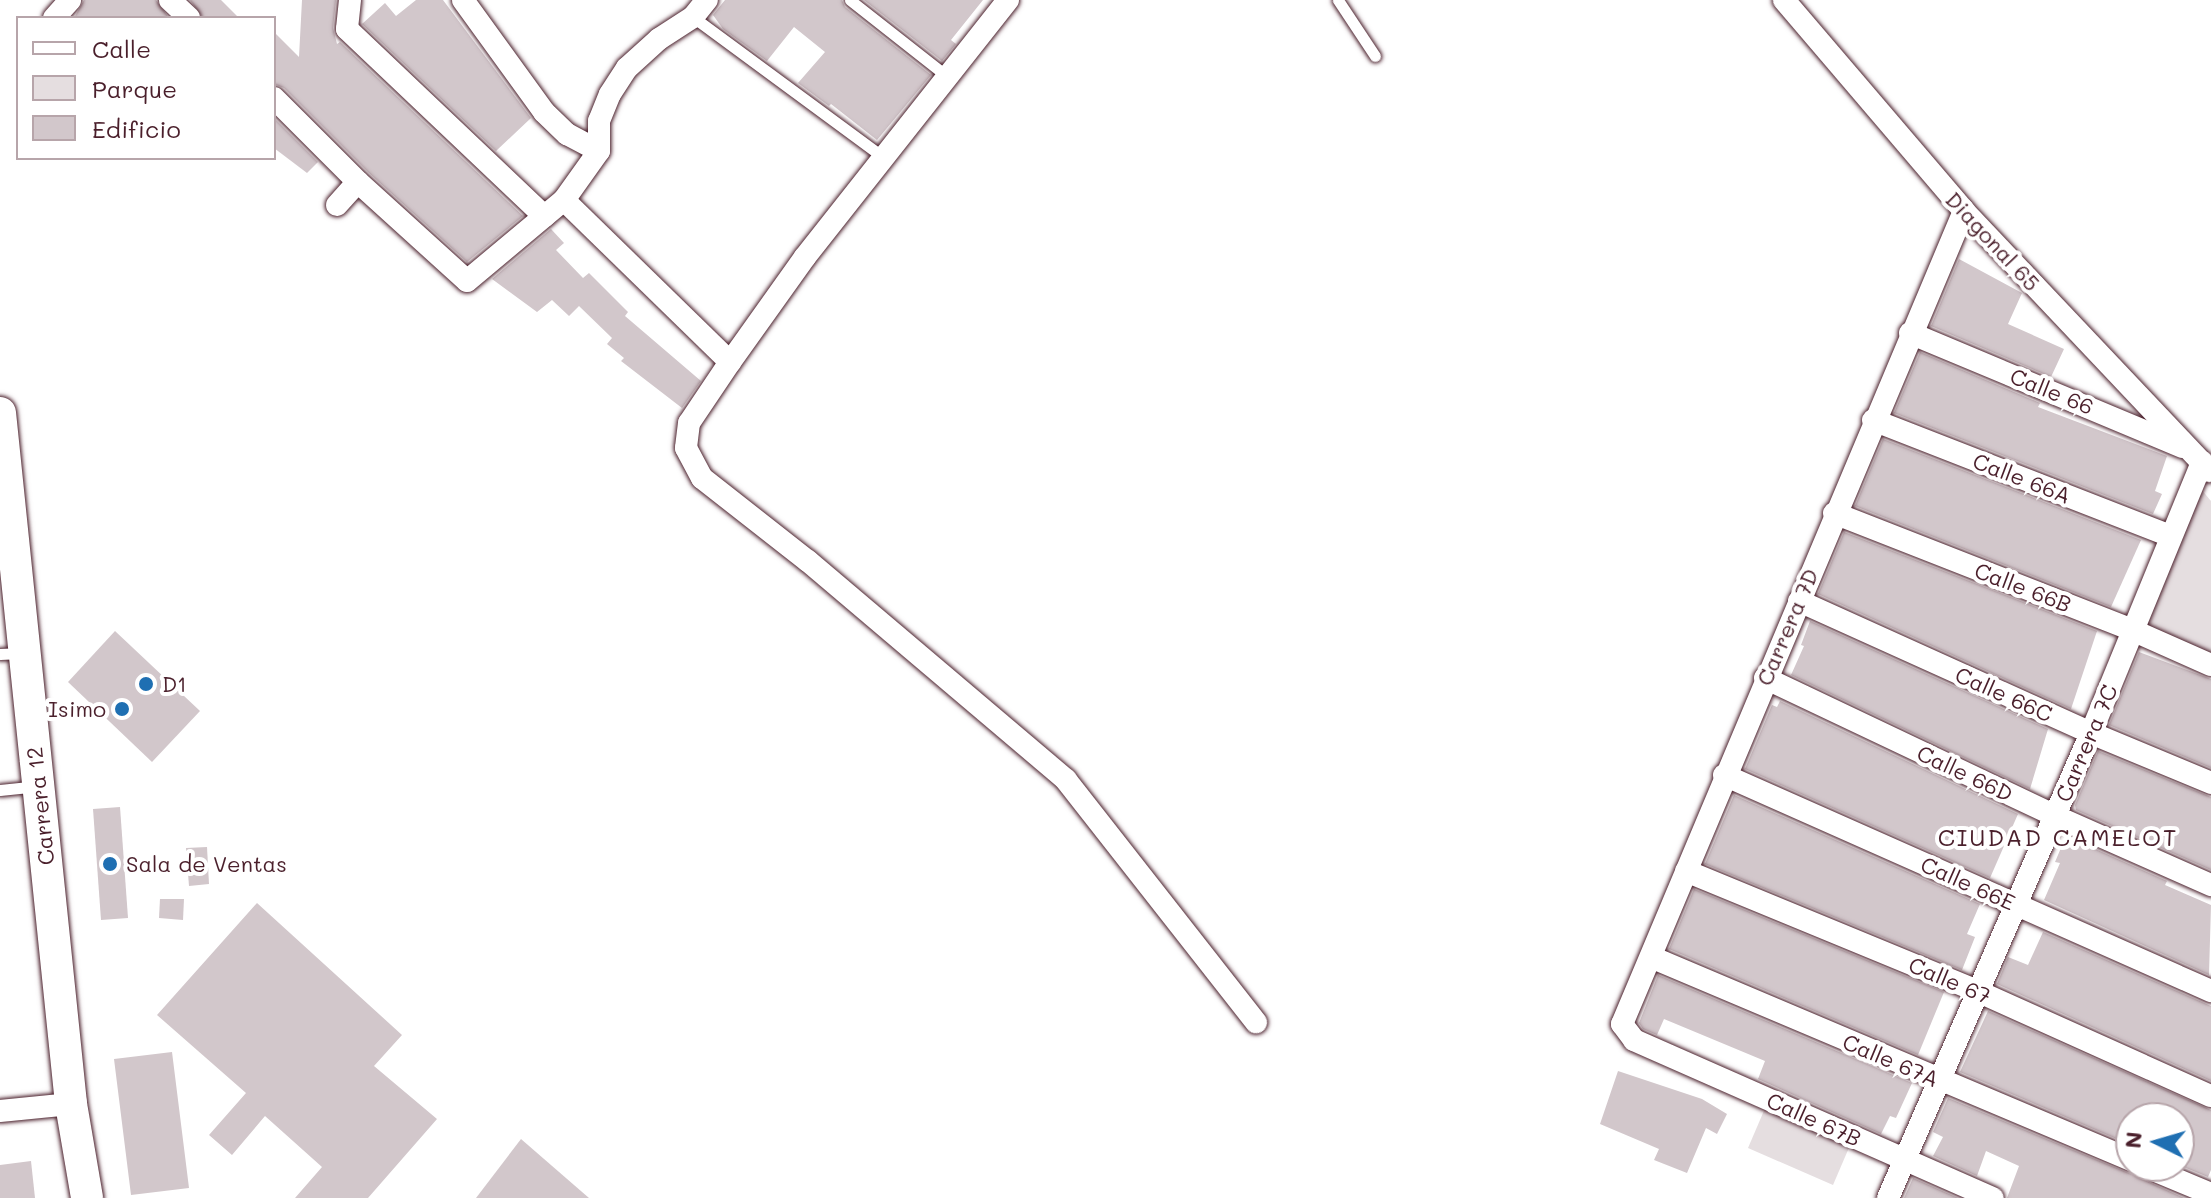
<!DOCTYPE html>
<html>
<head>
<meta charset="utf-8">
<style>
	body { margin:0 }
	#map { position:relative; width:2211px; height:1198px; overflow:hidden; background:#fff; font-family:Mali,sans-serif }
	div>[style] { position:absolute }
	[style*='--x'] { left:calc(var(--x)*1px); top:calc(var(--y)*1px); width:calc(var(--w)*1px); rotate:calc(var(--a)*1deg) }
	.green>* { inset:0; background:#e5dee0 }
	.building>* { inset:0; background:#d2c7cb }
	.roads { filter:drop-shadow(0 0 2px #4a1f2b) drop-shadow(0 0 2px #4a1f2b) }
	.service>* { height:11px; margin:-5.5px; padding:0 5.5px; transform-origin:5.5px; border-radius:5.5px; background:#fff }
	.minor>* { height:22px; margin:-11px; padding:0 11px; transform-origin:11px; border-radius:11px; background:#fff }
	.secondary>* { height:32px; margin:-16px; padding:0 16px; transform-origin:16px; border-radius:16px; background:#fff }
	.dots>* { width:22px; height:22px; translate:-50% -50%; box-sizing:border-box; border:4px solid #fff; border-radius:50% }
	span { translate:-50% -50%; white-space:nowrap; text-align:center; line-height:1.15; -webkit-text-stroke:8px #fff; paint-order:stroke }
	.street-label { font-size:22px; color:#4a1f2b }
	.poi-label { font-size:22px; color:#4a1f2b }
	.left { translate:0 -50%; text-align:left }
	.right { translate:-100% -50%; text-align:right }
	.neighbourhood-label { font-size:24px; color:#4a1f2b; letter-spacing:2px }
	.legend { position:absolute; left:16px; top:16px; width:260px; height:144px; box-sizing:border-box; background:#fff; border:2px solid #b7a5aa; margin:0; padding:10px 14px; list-style:none; font-size:24px; color:#4a1f2b }
	.legend li { display:flex; align-items:center; gap:16px; height:40px }
	.legend b { width:40px; border:2px solid #b7a5aa }
	.north { position:absolute; left:2115px; top:1102px; width:80px; height:80px; box-sizing:border-box; background:#fff; border:2px solid #b7a5aa; border-radius:50%; rotate:275deg; font-size:22px; font-weight:700; line-height:32px; text-align:center; color:#4a1f2b }
	.north::after { content:''; display:block; margin:auto; width:28px; height:36px; background:#1f6fb2; clip-path:polygon(50% 0,100% 100%,50% 72%,0 100%) }
</style>
</head>
<body>
<div id="map">
	<div class="green">
		<i style="clip-path:polygon(2201px 489px,2211px 501px,2211px 656px,2140px 627px)"></i>
		<i style="clip-path:polygon(1766px 1106px,1851px 1143px,1833px 1185px,1748px 1148px)"></i>
	</div>
	<div class="building">
		<i style="clip-path:polygon(84px 0,156px 0,169px 18px,74px 18px)"></i>
		<i style="clip-path:polygon(190px 0,221px 0,239px 18px,203px 18px)"></i>
		<i style="clip-path:polygon(302px 0,336px 0,333px 28px,337px 44px,340px 42px,523px 216px,467px 262px,368px 172px,284px 88px,274px 84px,274px 32px,299px 57px)"></i>
		<i style="clip-path:polygon(416px 0,443px 0,531px 118px,496px 151px,362px 24px,385px 3px,396px 16px)"></i>
		<i style="clip-path:polygon(725px 0,842px 0,845px 7px,931px 75px,877px 140px,831px 104px,829px 106px,798px 83px,825px 52px,794px 27px,767px 61px,723px 29px,713px 15px)"></i>
		<i style="clip-path:polygon(864px 0,983px 0,951px 40px,956px 44px,942px 61px)"></i>
		<i style="clip-path:polygon(274px 118px,318px 162px,307px 173px,274px 148px)"></i>
		<i style="clip-path:polygon(551px 229px,564px 243px,556px 250px,583px 278px,589px 273px,628px 312px,625px 316px,701px 381px,682px 408px,621px 361px,624px 358px,607px 344px,612px 338px,579px 306px,569px 316px,552px 300px,537px 312px,492px 279px)"></i>
		<i style="clip-path:polygon(1959px 259px,2022px 293px,2008px 324px,2064px 349px,2051px 377px,1931px 326px)"></i>
		<i style="clip-path:polygon(1920px 352px,2040px 403px,2038px 407px,2167px 456px,2155px 491px,2162px 494px,2153px 514px,1894px 413px)"></i>
		<i style="clip-path:polygon(1883px 439px,2141px 540px,2111px 607px,1855px 506px)"></i>
		<i style="clip-path:polygon(1844px 532px,2097px 631px,2071px 709px,1818px 594px)"></i>
		<i style="clip-path:polygon(1810px 621px,2048px 729px,2030px 789px,1791px 675px,1804px 646px,1801px 645px)"></i>
		<i style="clip-path:polygon(115px 631px,200px 711px,152px 762px,68px 682px)"></i>
		<i style="clip-path:polygon(2139px 652px,2211px 679px,2211px 768px,2109px 725px)"></i>
		<i style="clip-path:polygon(1780px 701px,2018px 814px,1990px 878px,1745px 769px,1772px 705px,1777px 707px)"></i>
		<i style="clip-path:polygon(2098px 751px,2211px 797px,2211px 870px,2076px 810px,2075px 805px)"></i>
		<i style="clip-path:polygon(1734px 795px,1980px 904px,1967px 934px,1975px 937px,1962px 970px,1705px 864px)"></i>
		<i style="clip-path:polygon(120px 807px,128px 918px,101px 920px,93px 809px)"></i>
		<i style="clip-path:polygon(2066px 836px,2167px 881px,2165px 885px,2211px 905px,2209px 975px,2044px 900px,2060px 863px,2055px 862px)"></i>
		<i style="clip-path:polygon(207px 847px,209px 884px,189px 886px,186px 848px)"></i>
		<i style="clip-path:polygon(1694px 889px,1944px 992px,1918px 1055px,1669px 949px)"></i>
		<i style="clip-path:polygon(160px 899px,184px 899px,183px 920px,159px 918px)"></i>
		<i style="clip-path:polygon(257px 903px,402px 1035px,374px 1066px,437px 1119px,368px 1198px,295px 1198px,322px 1167px,265px 1116px,232px 1155px,209px 1135px,246px 1093px,157px 1015px)"></i>
		<i style="clip-path:polygon(2043px 932px,2211px 1006px,2211px 1081px,1997px 984px,2008px 957px,2028px 965px)"></i>
		<i style="clip-path:polygon(1658px 975px,1912px 1083px,1896px 1118px,1890px 1116px,1881px 1134px,1758px 1079px,1765px 1061px,1664px 1019px,1657px 1035px,1643px 1029px,1639px 1023px)"></i>
		<i style="clip-path:polygon(1988px 1011px,2211px 1110px,2211px 1170px,2208px 1177px,2179px 1165px,2179px 1118px,2131px 1118px,2131px 1145px,1960px 1072px)"></i>
		<i style="clip-path:polygon(172px 1052px,189px 1188px,131px 1195px,114px 1059px)"></i>
		<i style="clip-path:polygon(1618px 1071px,1702px 1099px,1727px 1114px,1717px 1134px,1706px 1128px,1687px 1173px,1654px 1160px,1659px 1149px,1600px 1124px)"></i>
		<i style="clip-path:polygon(1948px 1098px,2131px 1174px,2184px 1198px,2007px 1198px,2019px 1166px,1986px 1151px,1977px 1176px,1933px 1156px,1943px 1137px,1933px 1132px)"></i>
		<i style="clip-path:polygon(521px 1139px,589px 1198px,476px 1198px)"></i>
		<i style="clip-path:polygon(31px 1161px,35px 1198px,0 1198px,0 1165px)"></i>
		<i style="clip-path:polygon(1913px 1178px,1958px 1198px,1904px 1198px)"></i>
	</div>
	<div class="roads">
		<div class="service">
			<i style="--x:850;--y:0;--w:126;--a:38.2"></i>
			<i style="--x:1338;--y:0;--w:67;--a:56.5"></i>
			<i style="--x:693;--y:17;--w:236;--a:36.4"></i>
			<i style="--x:0;--y:654;--w:21;--a:-3"></i>
			<i style="--x:0;--y:790;--w:36;--a:-6"></i>
		</div>
		<div class="minor">
			<i style="--x:170;--y:0;--w:26;--a:43"></i>
			<i style="--x:350;--y:0;--w:29;--a:96"></i>
			<i style="--x:347;--y:29;--w:272;--a:43.5"></i>
			<i style="--x:463;--y:0;--w:138;--a:54.1"></i>
			<i style="--x:544;--y:112;--w:32;--a:44"></i>
			<i style="--x:567;--y:134;--w:36;--a:28"></i>
			<i style="--x:1008;--y:0;--w:328;--a:128.3"></i>
			<i style="--x:805;--y:257;--w:129;--a:125.5"></i>
			<i style="--x:730;--y:362;--w:73;--a:123.9"></i>
			<i style="--x:689;--y:423;--w:25;--a:97"></i>
			<i style="--x:686;--y:448;--w:34;--a:62"></i>
			<i style="--x:702;--y:478;--w:135;--a:38.1"></i>
			<i style="--x:808;--y:561;--w:338;--a:40.3"></i>
			<i style="--x:1066;--y:780;--w:308;--a:51.9"></i>
			<i style="--x:1784;--y:0;--w:277;--a:49.5"></i>
			<i style="--x:1964;--y:211;--w:358;--a:46.6"></i>
			<i style="--x:54;--y:18;--w:24;--a:-48"></i>
			<i style="--x:274;--y:98;--w:119;--a:45"></i>
			<i style="--x:358;--y:182;--w:147;--a:42.2"></i>
			<i style="--x:467;--y:281;--w:126;--a:-39.9"></i>
			<i style="--x:564;--y:200;--w:60;--a:-54.5"></i>
			<i style="--x:599;--y:151;--w:30;--a:-90"></i>
			<i style="--x:599;--y:121;--w:29;--a:-68"></i>
			<i style="--x:610;--y:94;--w:31;--a:-57"></i>
			<i style="--x:627;--y:68;--w:43;--a:-42.2"></i>
			<i style="--x:659;--y:39;--w:40;--a:-32.9"></i>
			<i style="--x:693;--y:17;--w:22;--a:-51"></i>
			<i style="--x:564;--y:200;--w:232;--a:44.3"></i>
			<i style="--x:337;--y:205;--w:31;--a:-48"></i>
			<i style="--x:1964;--y:211;--w:882;--a:112.81"></i>
			<i style="--x:1622;--y:1024;--w:20;--a:53"></i>
			<i style="--x:1634;--y:1040;--w:392;--a:23.8"></i>
			<i style="--x:1910;--y:333;--w:295;--a:22.7"></i>
			<i style="--x:1873;--y:420;--w:320;--a:21.3"></i>
			<i style="--x:1834;--y:513;--w:320;--a:21.4"></i>
			<i style="--x:2132;--y:630;--w:86;--a:23.9"></i>
			<i style="--x:1799;--y:601;--w:320;--a:24.3"></i>
			<i style="--x:2091;--y:733;--w:130;--a:22.6"></i>
			<i style="--x:1765;--y:678;--w:321;--a:25.4"></i>
			<i style="--x:2055;--y:816;--w:171;--a:23.9"></i>
			<i style="--x:1724;--y:775;--w:533;--a:23.92"></i>
			<i style="--x:1686;--y:871;--w:315;--a:22.4"></i>
			<i style="--x:1977;--y:991;--w:256;--a:24.2"></i>
			<i style="--x:1651;--y:957;--w:521;--a:22.92"></i>
			<i style="--x:0;--y:1111;--w:71;--a:-5.6"></i>
			<i style="--x:2144;--y:1166;--w:73;--a:22.7"></i>
			<i style="--x:1888;--y:1198;--w:507;--a:-66.42"></i>
			<i style="--x:2091;--y:733;--w:293;--a:-67.7"></i>
		</div>
		<div class="secondary">
			<i style="--x:0;--y:413;--w:695;--a:84.13"></i>
			<i style="--x:71;--y:1104;--w:95;--a:80.3"></i>
		</div>
	</div>
	<div class="dots">
		<i style="left:146px;top:684px;background:#1f6fb2"></i>
		<i style="left:122px;top:709px;background:#1f6fb2"></i>
		<i style="left:110px;top:864px;background:#1f6fb2"></i>
	</div>
	<div class="street-label">
		<span style="left:1993px;top:241px;rotate:47deg">Diagonal 65</span>
		<span style="left:2052px;top:391px;rotate:22deg">Calle 66</span>
		<span style="left:2022px;top:478px;rotate:21deg">Calle 66A</span>
		<span style="left:2023px;top:587px;rotate:21deg">Calle 66B</span>
		<span style="left:1787px;top:627px;rotate:-67deg">Carrera 7D</span>
		<span style="left:2004px;top:694px;rotate:24deg">Calle 66C</span>
		<span style="left:2086px;top:743px;rotate:-67deg">Carrera 7C</span>
		<span style="left:1965px;top:773px;rotate:25deg">Calle 66D</span>
		<span style="left:40px;top:806px;rotate:-96deg">Carrera 12</span>
		<span style="left:1968px;top:883px;rotate:24deg">Calle 66E</span>
		<span style="left:1950px;top:980px;rotate:23deg">Calle 67</span>
		<span style="left:1891px;top:1060px;rotate:23deg">Calle 67A</span>
		<span style="left:1814px;top:1119px;rotate:24deg">Calle 67B</span>
	</div>
	<div class="poi-label">
		<span class="left" style="left:162px;top:684px">D1</span>
		<span class="right" style="left:106px;top:709px">Isimo</span>
		<span class="left" style="left:126px;top:864px">Sala de Ventas</span>
	</div>
	<div class="neighbourhood-label">
		<span style="left:2058px;top:837px">CIUDAD CAMELOT</span>
	</div>
	<ul class="legend">
	<li><b style="height:10px;background:#fff"></b>Calle</li>
	<li><b style="height:22px;background:#e5dee0"></b>Parque</li>
	<li><b style="height:22px;background:#d2c7cb"></b>Edificio</li>
	</ul>
	<div class="north">N</div>
</div>
</body>
</html>
